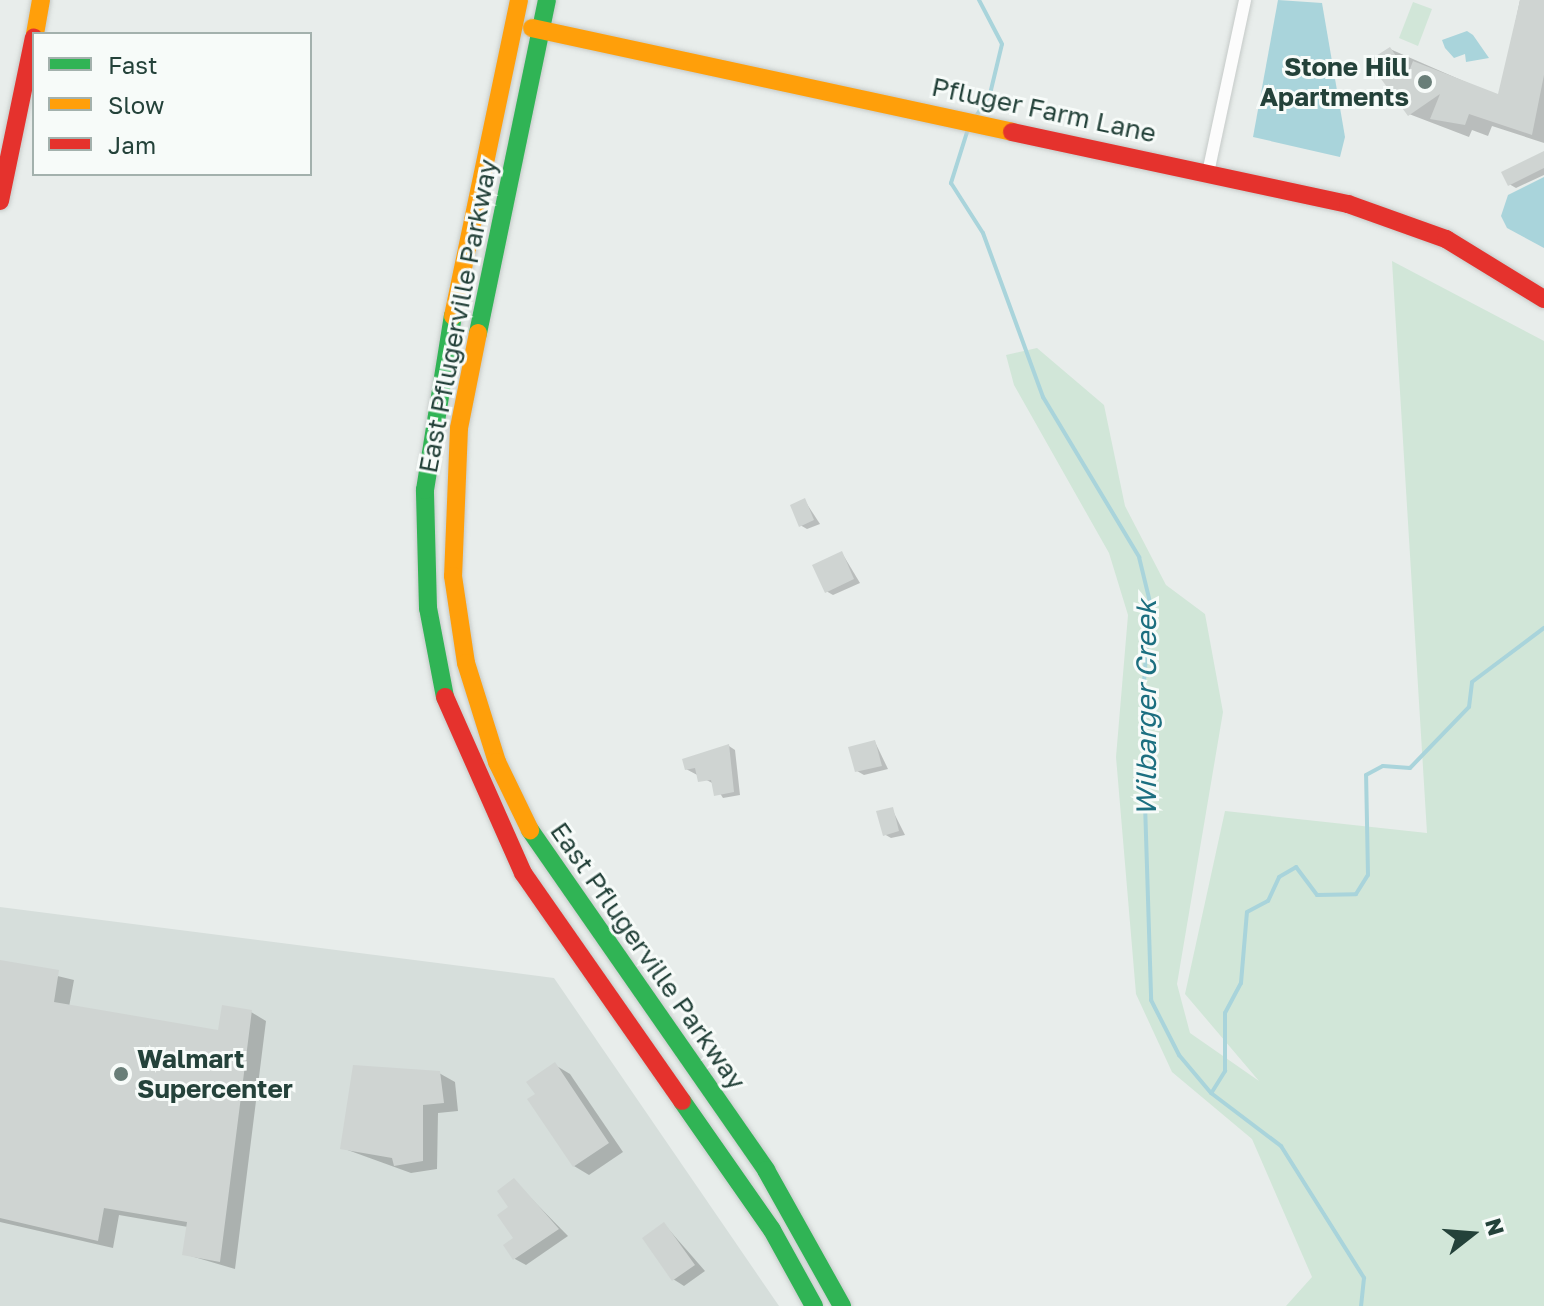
<!DOCTYPE html>
<html>
<head>
<meta charset="utf-8">
<style>
	body { margin:0 }
	#map { position:relative; width:1544px; height:1306px; overflow:hidden; background:#e8edeb; font-family:"Golos Text",sans-serif }
	div>[style] { position:absolute }
	[style*='--x'] { left:calc(var(--x)*1px); top:calc(var(--y)*1px); width:calc(var(--w)*1px); rotate:calc(var(--a)*1deg) }
	.built>* { inset:0; background:#d6dedb }
	.green>* { inset:0; background:#d1e6d8 }
	.water>* { inset:0; background:#a9d4db }
	.shadow>* { inset:0; background:#0003 }
	.stream>* { height:4px; margin:-2px; padding:0 2px; transform-origin:2px; border-radius:2px; background:#a9d4db }
	.building>* { inset:0; background:#cfd4d2 }
	.roads { filter:drop-shadow(0 0 2px #c5cac8) drop-shadow(0 0 2px #c5cac8) }
	.street>* { height:12px; margin:-6px; padding:0 6px; transform-origin:6px; border-radius:6px; background:#fcfcfc }
	.fast>* { height:18px; margin:-9px; padding:0 9px; transform-origin:9px; border-radius:9px; background:#30b455 }
	.slow>* { height:18px; margin:-9px; padding:0 9px; transform-origin:9px; border-radius:9px; background:#ff9f0a }
	.jam>* { height:18px; margin:-9px; padding:0 9px; transform-origin:9px; border-radius:9px; background:#e5322d }
	.dots>* { width:22px; height:22px; translate:-50% -50%; box-sizing:border-box; border:4px solid #f7fbf9; border-radius:50% }
	span { translate:-50% -50%; white-space:nowrap; text-align:center; line-height:1.15; -webkit-text-stroke:6px #f7fbf9; paint-order:stroke }
	.poi-label { font-size:26px; color:#24423a; font-weight:700 }
	.right { translate:-100% -50%; text-align:right }
	.left { translate:0 -50%; text-align:left }
	.street-label { font-size:26px; color:#24423a }
	.water-label { font-size:28px; color:#1c6f80; font-style:italic }
	.legend { position:absolute; left:32px; top:32px; width:280px; height:144px; box-sizing:border-box; background:#f7fbf9; border:2px solid #a3b1ad; margin:0; padding:10px 14px; list-style:none; font-size:24px; color:#24423a }
	.legend li { display:flex; align-items:center; gap:16px; height:40px }
	.legend b { width:40px; border:2px solid #a3b1ad }
	.north { position:absolute; left:1432px; top:1194px; width:80px; height:80px; -webkit-text-stroke:6px #f7fbf9; paint-order:stroke; rotate:73deg; font-size:22px; font-weight:700; line-height:32px; text-align:center; color:#24423a }
	.north::after { content:''; display:block; margin:auto; width:28px; height:36px; background:#24423a; clip-path:polygon(50% 0,100% 100%,50% 72%,0 100%) }
</style>
</head>
<body>
<div id="map">
	<div class="built">
		<i style="clip-path:polygon(0 907px,554px 978px,779px 1306px,0 1306px)"></i>
	</div>
	<div class="green">
		<i style="clip-path:polygon(1413px 2px,1432px 9px,1418px 46px,1399px 38px)"></i>
		<i style="clip-path:polygon(1392px 261px,1544px 341px,1544px 1306px,1286px 1306px,1312px 1277px,1252px 1139px,1172px 1072px,1136px 994px,1116px 757px,1128px 615px,1109px 553px,1014px 385px,1006px 355px,1037px 348px,1104px 405px,1125px 506px,1166px 585px,1205px 614px,1223px 712px,1177px 984px,1190px 1033px,1259px 1081px,1185px 994px,1225px 811px,1427px 833px)"></i>
	</div>
	<div class="water">
		<i style="clip-path:polygon(1278px 0,1322px 3px,1345px 137px,1340px 157px,1253px 137px)"></i>
		<i style="clip-path:polygon(1467px 31px,1473px 35px,1489px 58px,1466px 62px,1465px 54px,1454px 58px,1445px 48px,1442px 40px)"></i>
		<i style="clip-path:polygon(1544px 177px,1544px 248px,1507px 228px,1501px 216px,1508px 195px)"></i>
	</div>
	<div class="shadow">
		<i style="clip-path:polygon(1520px 0,1544px 0,1544px 143px,1492px 126px,1488px 136px,1472px 130px,1469px 137px,1409px 114px,1390px 49px,1500px 97px)"></i>
		<i style="clip-path:polygon(1544px 155px,1544px 175px,1516px 188px,1509px 184px)"></i>
		<i style="clip-path:polygon(805px 501px,820px 524px,807px 529px,800px 525px)"></i>
		<i style="clip-path:polygon(842px 553px,860px 583px,833px 595px,826px 591px)"></i>
		<i style="clip-path:polygon(875px 742px,888px 769px,864px 775px,857px 771px)"></i>
		<i style="clip-path:polygon(729px 746px,735px 750px,740px 795px,723px 798px,714px 784px,686px 769px)"></i>
		<i style="clip-path:polygon(892px 809px,905px 835px,891px 838px,884px 834px)"></i>
		<i style="clip-path:polygon(0 962px,74px 980px,69px 1007px,220px 1032px,251px 1012px,266px 1021px,235px 1269px,184px 1254px,188px 1227px,119px 1215px,113px 1248px,0 1222px)"></i>
		<i style="clip-path:polygon(555px 1065px,570px 1074px,623px 1152px,589px 1175px,574px 1166px,537px 1094px)"></i>
		<i style="clip-path:polygon(439px 1073px,455px 1082px,458px 1111px,438px 1113px,437px 1169px,411px 1173px,342px 1148px)"></i>
		<i style="clip-path:polygon(514px 1181px,568px 1236px,526px 1265px,515px 1259px)"></i>
		<i style="clip-path:polygon(664px 1224px,705px 1271px,684px 1286px,673px 1279px)"></i>
	</div>
	<div class="stream">
		<i style="--x:975;--y:118;--w:28;--a:-58"></i>
		<i style="--x:990;--y:94;--w:51;--a:-76.5"></i>
		<i style="--x:1002;--y:44;--w:50;--a:-117.6"></i>
		<i style="--x:968;--y:129;--w:57;--a:107.5"></i>
		<i style="--x:951;--y:183;--w:59;--a:57.4"></i>
		<i style="--x:983;--y:233;--w:175;--a:69.9"></i>
		<i style="--x:1043;--y:397;--w:187;--a:59"></i>
		<i style="--x:1139;--y:557;--w:46;--a:76.3"></i>
		<i style="--x:1150;--y:602;--w:106;--a:94.3"></i>
		<i style="--x:1142;--y:708;--w:292;--a:88.2"></i>
		<i style="--x:1151;--y:1000;--w:62;--a:63"></i>
		<i style="--x:1179;--y:1055;--w:50;--a:49.9"></i>
		<i style="--x:1211;--y:1093;--w:88;--a:37.1"></i>
		<i style="--x:1281;--y:1146;--w:156;--a:57.8"></i>
		<i style="--x:1364;--y:1278;--w:28;--a:96"></i>
		<i style="--x:1212;--y:1092;--w:25;--a:-58"></i>
		<i style="--x:1225;--y:1071;--w:58;--a:-90"></i>
		<i style="--x:1225;--y:1013;--w:34;--a:-62"></i>
		<i style="--x:1241;--y:983;--w:71;--a:-85.2"></i>
		<i style="--x:1247;--y:912;--w:24;--a:-28"></i>
		<i style="--x:1268;--y:901;--w:26;--a:-65"></i>
		<i style="--x:1279;--y:877;--w:20;--a:-30"></i>
		<i style="--x:1296;--y:867;--w:35;--a:53"></i>
		<i style="--x:1317;--y:895;--w:39;--a:-1"></i>
		<i style="--x:1356;--y:894;--w:22;--a:-58"></i>
		<i style="--x:1368;--y:875;--w:100;--a:-91.1"></i>
		<i style="--x:1366;--y:775;--w:19;--a:-28"></i>
		<i style="--x:1383;--y:766;--w:27;--a:4"></i>
		<i style="--x:1410;--y:768;--w:85;--a:-46"></i>
		<i style="--x:1469;--y:707;--w:25;--a:-83"></i>
		<i style="--x:1472;--y:682;--w:90;--a:-36.9"></i>
	</div>
	<div class="building">
		<i style="clip-path:polygon(1520px 0,1544px 0,1544px 75px,1532px 135px,1469px 114px,1465px 125px,1430px 119px,1440px 94px,1408px 116px,1368px 61px,1390px 47px,1408px 74px,1413px 61px,1498px 94px)"></i>
		<i style="clip-path:polygon(1544px 151px,1544px 168px,1508px 186px,1501px 172px)"></i>
		<i style="clip-path:polygon(805px 498px,814px 520px,799px 527px,790px 505px)"></i>
		<i style="clip-path:polygon(842px 551px,854px 579px,825px 593px,812px 565px)"></i>
		<i style="clip-path:polygon(875px 740px,882px 766px,855px 772px,848px 747px)"></i>
		<i style="clip-path:polygon(729px 744px,734px 792px,714px 796px,711px 780px,698px 782px,695px 768px,685px 770px,682px 759px)"></i>
		<i style="clip-path:polygon(893px 807px,899px 831px,883px 836px,876px 811px)"></i>
		<i style="clip-path:polygon(0 960px,59px 970px,54px 1002px,218px 1030px,222px 1005px,252px 1010px,220px 1262px,182px 1255px,187px 1222px,104px 1208px,98px 1241px,0 1218px)"></i>
		<i style="clip-path:polygon(555px 1062px,609px 1143px,573px 1167px,527px 1099px,535px 1094px,526px 1082px)"></i>
		<i style="clip-path:polygon(353px 1065px,440px 1071px,444px 1103px,423px 1105px,423px 1161px,394px 1166px,392px 1158px,340px 1149px)"></i>
		<i style="clip-path:polygon(514px 1178px,559px 1229px,513px 1260px,503px 1245px,513px 1238px,497px 1215px,508px 1207px,497px 1191px)"></i>
		<i style="clip-path:polygon(664px 1222px,695px 1265px,672px 1281px,642px 1238px)"></i>
	</div>
	<div class="roads">
		<div class="street">
			<i style="--x:1208;--y:173;--w:177;--a:-77.9"></i>
		</div>
		<div class="fast">
			<i style="--x:478;--y:333;--w:340;--a:-78.3"></i>
			<i style="--x:445;--y:697;--w:91;--a:-100.8"></i>
			<i style="--x:428;--y:608;--w:118;--a:-91.5"></i>
			<i style="--x:425;--y:490;--w:176;--a:-80.9"></i>
			<i style="--x:530;--y:830;--w:414;--a:55.2"></i>
			<i style="--x:766;--y:1170;--w:156;--a:60.8"></i>
			<i style="--x:682;--y:1101;--w:157;--a:55.1"></i>
			<i style="--x:772;--y:1230;--w:87;--a:61.1"></i>
		</div>
		<div class="slow">
			<i style="--x:532;--y:28;--w:491;--a:12.2"></i>
			<i style="--x:35;--y:34;--w:35;--a:-80"></i>
			<i style="--x:453;--y:316;--w:323;--a:-78.2"></i>
			<i style="--x:478;--y:333;--w:97;--a:101.3"></i>
			<i style="--x:459;--y:428;--w:148;--a:92.3"></i>
			<i style="--x:453;--y:576;--w:88;--a:81.5"></i>
			<i style="--x:466;--y:663;--w:104;--a:72.6"></i>
			<i style="--x:497;--y:762;--w:76;--a:64.1"></i>
		</div>
		<div class="jam">
			<i style="--x:1012;--y:132;--w:344;--a:12.1"></i>
			<i style="--x:1348;--y:204;--w:104;--a:19.7"></i>
			<i style="--x:1446;--y:239;--w:115;--a:31.5"></i>
			<i style="--x:0;--y:201;--w:167;--a:-78.3"></i>
			<i style="--x:445;--y:697;--w:193;--a:66.1"></i>
			<i style="--x:523;--y:873;--w:278;--a:55.1"></i>
		</div>
	</div>
	<div class="dots">
		<i style="left:1425px;top:82px;background:#697e78"></i>
		<i style="left:121px;top:1074px;background:#697e78"></i>
	</div>
	<div class="poi-label">
		<span class="right" style="left:1409px;top:82px">Stone Hill<br>Apartments</span>
		<span class="left" style="left:137px;top:1074px">Walmart<br>Supercenter</span>
	</div>
	<div class="street-label">
		<span style="left:1044px;top:110px;rotate:12deg">Pfluger Farm Lane</span>
		<span style="left:458px;top:316px;rotate:-79deg">East Pflugerville Parkway</span>
		<span style="left:648px;top:956px;rotate:55deg">East Pflugerville Parkway</span>
	</div>
	<div class="water-label">
		<span style="left:1146px;top:708px;rotate:-90deg">Wilbarger Creek</span>
	</div>
	<ul class="legend">
	<li><b style="height:10px;background:#30b455"></b>Fast</li>
	<li><b style="height:10px;background:#ff9f0a"></b>Slow</li>
	<li><b style="height:10px;background:#e5322d"></b>Jam</li>
	</ul>
	<div class="north">N</div>
</div>
</body>
</html>
